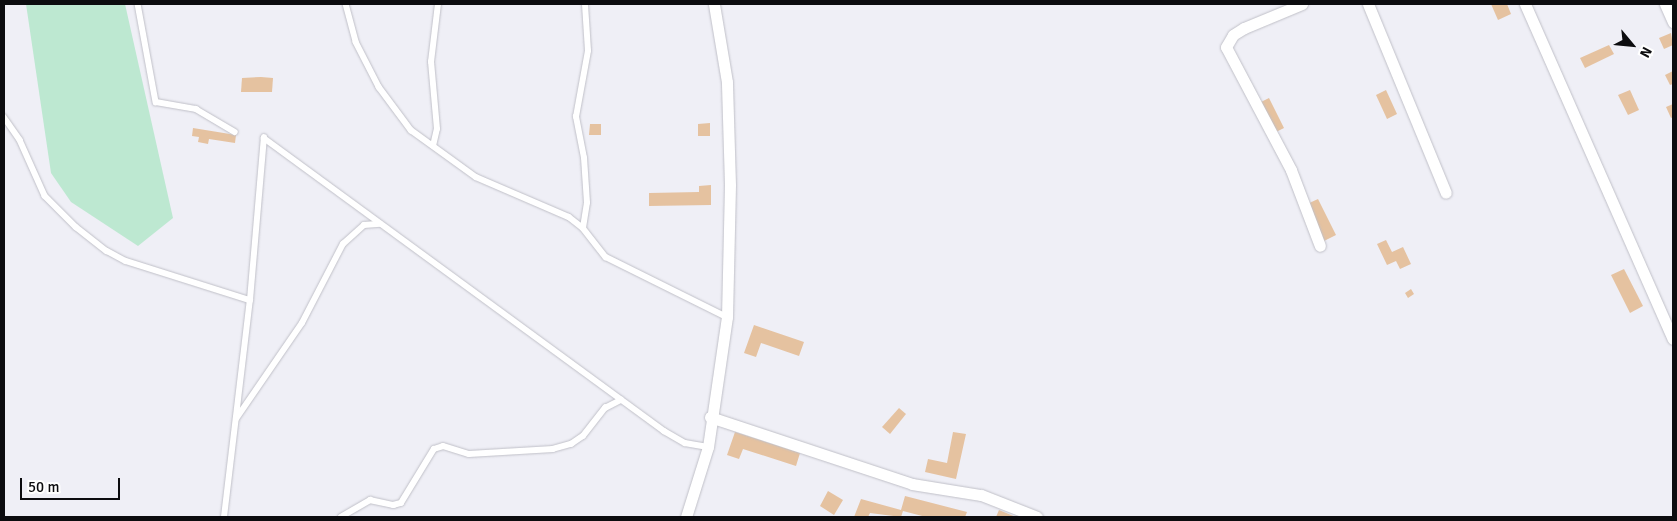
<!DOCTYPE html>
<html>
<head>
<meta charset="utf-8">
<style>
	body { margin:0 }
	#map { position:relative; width:1677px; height:521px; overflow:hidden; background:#efeff6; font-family:Signika,sans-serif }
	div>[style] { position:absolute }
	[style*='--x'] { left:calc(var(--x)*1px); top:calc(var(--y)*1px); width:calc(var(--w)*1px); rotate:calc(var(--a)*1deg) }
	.green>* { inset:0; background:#bde8d1 }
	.building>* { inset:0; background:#e5c2a0 }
	.roads { filter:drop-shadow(0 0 1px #c0c0c8) drop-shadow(0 0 1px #c0c0c8) }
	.service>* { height:5.5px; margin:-2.75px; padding:0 2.75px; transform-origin:2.75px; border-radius:2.75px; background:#fff }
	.minor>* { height:11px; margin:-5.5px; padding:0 5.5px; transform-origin:5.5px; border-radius:5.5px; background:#fff }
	span { translate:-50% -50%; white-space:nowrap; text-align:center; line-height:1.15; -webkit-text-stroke:4px #fff; paint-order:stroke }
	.frame { position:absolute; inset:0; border:5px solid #0c0c0f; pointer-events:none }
	.north { position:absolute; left:1607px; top:20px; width:50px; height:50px; -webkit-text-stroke:4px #fff; paint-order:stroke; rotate:118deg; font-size:14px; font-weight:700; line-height:20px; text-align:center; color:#0c0c0f }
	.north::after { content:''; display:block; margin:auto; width:18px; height:22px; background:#0c0c0f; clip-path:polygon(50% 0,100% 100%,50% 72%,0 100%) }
	.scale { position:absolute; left:20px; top:478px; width:100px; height:22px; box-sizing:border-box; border:2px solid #0c0c0f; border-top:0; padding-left:6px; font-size:15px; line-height:18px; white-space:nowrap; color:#0c0c0f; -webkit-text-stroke:4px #fff; paint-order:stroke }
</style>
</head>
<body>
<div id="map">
	<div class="green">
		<i style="clip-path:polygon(26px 4px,125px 4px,173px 218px,138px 246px,71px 202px,51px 173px)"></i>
	</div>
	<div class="building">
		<i style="clip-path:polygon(1491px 4px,1507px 4px,1511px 14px,1498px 20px)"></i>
		<i style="clip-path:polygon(1671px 33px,1673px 45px,1664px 49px,1659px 38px)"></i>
		<i style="clip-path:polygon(1609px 45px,1614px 54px,1585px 68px,1580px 58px)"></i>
		<i style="clip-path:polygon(1673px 71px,1673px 84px,1670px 85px,1665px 75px)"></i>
		<i style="clip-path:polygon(261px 77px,273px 78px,272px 92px,241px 92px,242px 78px)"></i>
		<i style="clip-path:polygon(1386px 90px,1397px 114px,1387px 119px,1376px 95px)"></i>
		<i style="clip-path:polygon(1630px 90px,1639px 110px,1628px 115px,1618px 95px)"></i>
		<i style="clip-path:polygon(1269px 98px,1284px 128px,1274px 133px,1259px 103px)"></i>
		<i style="clip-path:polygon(1673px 104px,1673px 117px,1671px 118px,1666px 107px)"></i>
		<i style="clip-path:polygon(710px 123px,710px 136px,698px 136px,698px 124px)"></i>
		<i style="clip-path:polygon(590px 124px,601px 124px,601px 135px,589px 135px)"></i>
		<i style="clip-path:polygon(193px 128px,236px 135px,235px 143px,209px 139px,208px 144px,198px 142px,199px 137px,192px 136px)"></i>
		<i style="clip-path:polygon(711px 185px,711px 205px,649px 206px,649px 193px,699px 192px,699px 186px)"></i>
		<i style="clip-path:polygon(1318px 199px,1336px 235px,1324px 241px,1305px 205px)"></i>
		<i style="clip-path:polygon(1386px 240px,1392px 252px,1403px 247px,1411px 264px,1400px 269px,1396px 261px,1387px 265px,1377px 244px)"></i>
		<i style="clip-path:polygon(1624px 269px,1643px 306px,1630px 313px,1611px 275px)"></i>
		<i style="clip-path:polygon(1411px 289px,1414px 294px,1408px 298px,1405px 293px)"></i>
		<i style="clip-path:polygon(754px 325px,804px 342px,799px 356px,761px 343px,756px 357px,744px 353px)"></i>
		<i style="clip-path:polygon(899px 408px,906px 414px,890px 434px,882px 427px)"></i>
		<i style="clip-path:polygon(735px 432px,800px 453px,796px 466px,743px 449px,739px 459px,727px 455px)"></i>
		<i style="clip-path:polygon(953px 432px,966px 434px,956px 479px,925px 472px,928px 459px,947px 463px)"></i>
		<i style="clip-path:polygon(828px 491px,843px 500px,834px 515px,820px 506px)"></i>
		<i style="clip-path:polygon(905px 496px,967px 512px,965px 517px,926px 517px,903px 511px,901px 517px,870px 513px,868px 517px,854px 517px,861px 499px,901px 510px)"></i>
		<i style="clip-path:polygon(999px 510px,1016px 517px,996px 517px)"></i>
	</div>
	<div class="roads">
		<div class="service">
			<i style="--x:138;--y:4;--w:100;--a:79.6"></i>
			<i style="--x:156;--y:102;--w:41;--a:9.9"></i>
			<i style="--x:196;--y:109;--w:45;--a:30.5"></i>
			<i style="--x:346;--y:4;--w:39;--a:75"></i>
			<i style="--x:356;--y:42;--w:51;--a:62.9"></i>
			<i style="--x:379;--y:87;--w:54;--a:53.3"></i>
			<i style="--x:411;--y:130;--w:80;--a:35.9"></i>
			<i style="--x:476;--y:177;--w:101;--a:23.3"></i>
			<i style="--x:569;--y:217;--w:18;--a:38"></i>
			<i style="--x:583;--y:228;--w:37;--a:52"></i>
			<i style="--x:606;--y:257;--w:135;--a:26.4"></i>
			<i style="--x:4;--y:117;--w:28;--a:55"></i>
			<i style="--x:20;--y:140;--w:61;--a:65.9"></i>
			<i style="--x:45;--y:196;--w:44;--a:45"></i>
			<i style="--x:76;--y:227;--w:39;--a:38"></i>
			<i style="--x:107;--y:251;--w:21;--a:28"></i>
			<i style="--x:126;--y:261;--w:130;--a:17.5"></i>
			<i style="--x:433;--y:146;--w:17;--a:-77"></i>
			<i style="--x:437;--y:129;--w:67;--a:-95.1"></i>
			<i style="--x:431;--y:62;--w:58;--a:-83.1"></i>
			<i style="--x:583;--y:228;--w:25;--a:-81"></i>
			<i style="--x:587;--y:203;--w:45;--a:-93.8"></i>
			<i style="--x:584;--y:158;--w:42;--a:-101"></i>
			<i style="--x:576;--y:117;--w:67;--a:-79.7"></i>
			<i style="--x:588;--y:51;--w:47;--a:-93.7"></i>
			<i style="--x:236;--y:419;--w:116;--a:-55.5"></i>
			<i style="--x:302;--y:323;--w:89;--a:-62.6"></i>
			<i style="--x:343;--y:244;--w:28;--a:-42"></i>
			<i style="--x:364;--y:225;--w:16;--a:-4"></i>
			<i style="--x:224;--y:517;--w:219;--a:-83.2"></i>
			<i style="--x:250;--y:300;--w:163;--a:-85.1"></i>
			<i style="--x:264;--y:138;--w:496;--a:36.2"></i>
			<i style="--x:664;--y:431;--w:24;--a:30"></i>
			<i style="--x:685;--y:443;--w:23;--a:10"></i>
			<i style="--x:341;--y:517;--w:34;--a:-30"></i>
			<i style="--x:370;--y:500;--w:24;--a:12"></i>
			<i style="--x:393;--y:505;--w:8;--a:-14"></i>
			<i style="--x:401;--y:503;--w:63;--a:-58.6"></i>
			<i style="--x:434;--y:449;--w:9;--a:-18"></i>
			<i style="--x:443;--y:446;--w:27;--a:17"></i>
			<i style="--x:469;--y:454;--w:84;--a:-3.4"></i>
			<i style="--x:553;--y:449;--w:19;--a:-16"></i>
			<i style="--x:571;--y:444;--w:14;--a:-34"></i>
			<i style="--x:583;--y:436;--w:36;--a:-52"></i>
			<i style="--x:605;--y:408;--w:18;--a:-27"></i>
		</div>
		<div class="minor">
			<i style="--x:1302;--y:4;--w:63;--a:157.5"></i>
			<i style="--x:1244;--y:28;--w:13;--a:148"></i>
			<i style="--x:1233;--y:35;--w:14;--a:120"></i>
			<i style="--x:1226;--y:47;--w:139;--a:62.1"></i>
			<i style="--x:1291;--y:170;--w:81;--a:69.1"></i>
			<i style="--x:1368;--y:4;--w:204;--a:67.6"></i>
			<i style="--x:1525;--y:4;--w:366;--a:66.2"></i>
			<i style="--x:1665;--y:4;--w:20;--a:66"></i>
			<i style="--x:710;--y:417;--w:213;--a:18.3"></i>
			<i style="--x:912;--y:484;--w:70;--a:9.1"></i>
			<i style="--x:981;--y:495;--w:60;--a:21.4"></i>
			<i style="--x:686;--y:517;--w:73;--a:-72.6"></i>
			<i style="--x:708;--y:447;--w:131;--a:-81.7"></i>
			<i style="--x:727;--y:317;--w:132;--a:-88.7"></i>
			<i style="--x:730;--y:185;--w:103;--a:-91.7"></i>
			<i style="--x:727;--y:82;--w:79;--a:-99.5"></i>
		</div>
	</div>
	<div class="frame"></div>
	<div class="north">N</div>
	<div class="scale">50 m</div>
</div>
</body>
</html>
